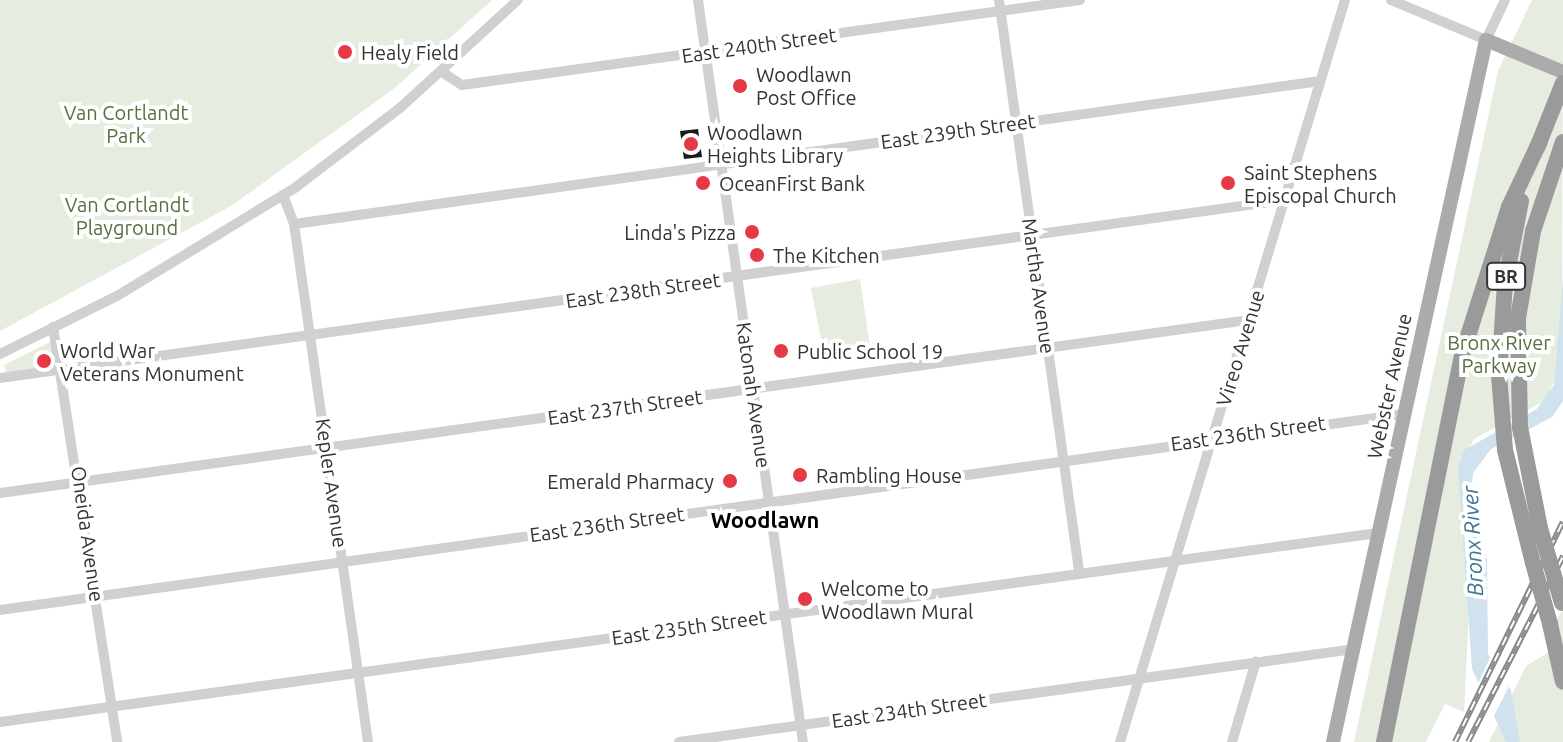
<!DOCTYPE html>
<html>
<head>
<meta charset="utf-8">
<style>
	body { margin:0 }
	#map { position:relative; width:1563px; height:742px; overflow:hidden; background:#fff; font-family:Ubuntu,sans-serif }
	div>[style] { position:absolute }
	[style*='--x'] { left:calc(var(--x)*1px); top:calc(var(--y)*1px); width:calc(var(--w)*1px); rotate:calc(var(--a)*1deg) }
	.green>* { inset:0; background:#e6ecdf }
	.water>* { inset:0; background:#cfe2ee }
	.pier>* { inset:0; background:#fff }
	.building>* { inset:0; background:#1a1a1a }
	.minor>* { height:10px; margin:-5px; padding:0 5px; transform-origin:5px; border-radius:5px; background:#d0d0d0 }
	.major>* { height:14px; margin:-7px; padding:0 7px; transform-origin:7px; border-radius:7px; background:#ababab }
	.highway>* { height:16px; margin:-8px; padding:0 8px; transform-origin:8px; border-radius:8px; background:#9a9a9a }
	.rail>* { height:6px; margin-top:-3px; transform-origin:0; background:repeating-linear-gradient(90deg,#fff 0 9px,#888 0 18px); box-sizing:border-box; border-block:2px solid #888 }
	.highway-bridge>* { height:16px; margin:-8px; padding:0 8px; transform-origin:8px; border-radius:8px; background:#9a9a9a }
	.dots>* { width:22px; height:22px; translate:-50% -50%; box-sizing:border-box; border:4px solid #fff; border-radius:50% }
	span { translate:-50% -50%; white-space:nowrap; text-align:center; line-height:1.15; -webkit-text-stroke:8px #fff; paint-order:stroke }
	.shield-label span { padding:2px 6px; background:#fff; border:2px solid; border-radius:6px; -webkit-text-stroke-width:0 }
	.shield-label { font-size:18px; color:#333; font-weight:700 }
	.street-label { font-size:20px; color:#333 }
	.poi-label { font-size:20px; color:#333 }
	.left { translate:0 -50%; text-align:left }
	.right { translate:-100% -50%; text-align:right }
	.park-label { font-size:20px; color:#56703f }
	.neighbourhood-label { font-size:22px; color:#000; font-weight:700 }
	.water-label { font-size:22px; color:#3f7597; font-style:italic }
</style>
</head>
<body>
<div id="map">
	<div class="green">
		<i style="clip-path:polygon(0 0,492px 0,396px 87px,231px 206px,0 331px)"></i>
		<i style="clip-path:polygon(1532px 0,1563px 0,1562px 350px,1555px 379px,1546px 400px,1474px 439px,1460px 467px,1470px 590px,1464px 712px,1445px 704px,1426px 742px,1354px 742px,1498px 71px)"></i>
		<i style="clip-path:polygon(860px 279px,871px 354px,826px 363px,811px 288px)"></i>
		<i style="clip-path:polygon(52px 341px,59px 369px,7px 376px,4px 365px)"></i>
		<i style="clip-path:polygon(1563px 609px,1563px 742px,1489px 742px,1526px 666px,1549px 652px,1546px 639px)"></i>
	</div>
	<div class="water">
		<i style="clip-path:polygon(1563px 278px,1563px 401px,1552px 417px,1491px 449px,1473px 473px,1471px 497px,1487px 560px,1488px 654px,1511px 690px,1520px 742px,1506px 742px,1472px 669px,1458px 468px,1464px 450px,1537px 409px,1554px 385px)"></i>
	</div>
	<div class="pier">
		<i style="clip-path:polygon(1492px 653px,1511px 682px,1491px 722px,1475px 691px)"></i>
	</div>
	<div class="building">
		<i style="clip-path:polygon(698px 129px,702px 157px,684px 159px,680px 131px)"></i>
	</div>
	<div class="minor">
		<i style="--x:698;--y:0;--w:749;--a:81.95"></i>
		<i style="--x:999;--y:0;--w:577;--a:82.02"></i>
		<i style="--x:1391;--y:0;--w:103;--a:22.8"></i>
		<i style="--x:1486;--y:40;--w:44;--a:-64.6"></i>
		<i style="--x:442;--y:72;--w:24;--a:33"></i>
		<i style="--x:462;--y:85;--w:624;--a:-7.83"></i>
		<i style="--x:283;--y:195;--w:31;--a:69"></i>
		<i style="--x:294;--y:224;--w:523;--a:81.87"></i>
		<i style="--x:294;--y:224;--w:1036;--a:-7.93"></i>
		<i style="--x:53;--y:327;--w:420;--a:81.2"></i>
		<i style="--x:0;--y:354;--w:131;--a:-26.4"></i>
		<i style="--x:117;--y:296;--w:210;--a:-31.3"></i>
		<i style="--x:296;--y:187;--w:131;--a:-37.2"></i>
		<i style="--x:400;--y:108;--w:160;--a:-42.5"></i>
		<i style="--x:0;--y:378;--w:1297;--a:-7.89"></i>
		<i style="--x:0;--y:493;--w:1261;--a:-7.89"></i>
		<i style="--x:0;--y:610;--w:1418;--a:-7.95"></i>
		<i style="--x:0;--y:722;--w:1391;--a:-7.81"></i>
		<i style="--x:679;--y:742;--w:681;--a:-7.84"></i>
		<i style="--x:1120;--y:742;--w:775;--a:-73.13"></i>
		<i style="--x:1232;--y:742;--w:84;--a:-73.5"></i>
	</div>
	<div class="major">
		<i style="--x:1333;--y:742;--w:718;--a:-77.7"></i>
		<i style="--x:1486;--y:40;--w:83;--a:22.6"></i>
	</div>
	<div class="highway">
		<i style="--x:1537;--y:148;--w:70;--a:-68.2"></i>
		<i style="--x:1521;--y:201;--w:84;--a:101"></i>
		<i style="--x:1505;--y:283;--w:92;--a:93.7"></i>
		<i style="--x:1499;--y:375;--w:75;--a:85.4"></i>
		<i style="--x:1505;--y:450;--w:116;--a:76.1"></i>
		<i style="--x:1540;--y:528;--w:103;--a:-101.2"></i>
		<i style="--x:1520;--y:427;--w:109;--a:-91.1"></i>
		<i style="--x:1518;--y:318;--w:88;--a:-80.2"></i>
		<i style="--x:1533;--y:231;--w:94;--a:-71.4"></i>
		<i style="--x:1550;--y:624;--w:59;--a:77.4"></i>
		<i style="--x:1384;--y:742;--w:395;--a:-78.6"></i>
		<i style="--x:1462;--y:355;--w:155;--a:-72.4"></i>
		<i style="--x:1509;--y:207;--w:73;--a:-64.8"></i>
	</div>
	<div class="rail">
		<i style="--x:1455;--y:742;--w:245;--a:-63.9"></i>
		<i style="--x:1468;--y:742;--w:209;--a:-62.9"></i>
	</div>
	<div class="highway-bridge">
		<i style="--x:1540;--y:528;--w:78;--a:73.7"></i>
		<i style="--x:1533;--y:563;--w:63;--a:74.4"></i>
	</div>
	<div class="dots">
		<i style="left:345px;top:52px;background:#e63946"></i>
		<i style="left:740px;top:86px;background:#e63946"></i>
		<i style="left:691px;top:144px;background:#e63946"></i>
		<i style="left:703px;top:183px;background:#e63946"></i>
		<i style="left:1228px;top:183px;background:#e63946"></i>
		<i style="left:752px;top:232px;background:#e63946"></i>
		<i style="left:757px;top:255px;background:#e63946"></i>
		<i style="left:781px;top:351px;background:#e63946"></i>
		<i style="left:44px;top:361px;background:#e63946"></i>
		<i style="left:800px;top:475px;background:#e63946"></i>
		<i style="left:730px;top:481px;background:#e63946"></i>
		<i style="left:805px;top:599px;background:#e63946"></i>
	</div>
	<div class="shield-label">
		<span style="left:1506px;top:276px">BR</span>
	</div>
	<div class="street-label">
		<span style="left:759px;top:45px;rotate:-8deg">East 240th Street</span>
		<span style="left:958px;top:131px;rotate:-8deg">East 239th Street</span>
		<span style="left:1039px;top:286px;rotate:82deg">Martha Avenue</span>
		<span style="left:643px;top:290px;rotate:-8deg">East 238th Street</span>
		<span style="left:1240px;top:348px;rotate:-73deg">Vireo Avenue</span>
		<span style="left:1389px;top:386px;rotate:-78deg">Webster Avenue</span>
		<span style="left:754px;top:395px;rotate:82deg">Katonah Avenue</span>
		<span style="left:625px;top:407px;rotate:-8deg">East 237th Street</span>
		<span style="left:1248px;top:433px;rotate:-8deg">East 236th Street</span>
		<span style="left:332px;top:483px;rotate:82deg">Kepler Avenue</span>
		<span style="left:607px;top:524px;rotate:-8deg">East 236th Street</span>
		<span style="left:88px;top:534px;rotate:82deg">Oneida Avenue</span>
		<span style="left:689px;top:627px;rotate:-8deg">East 235th Street</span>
		<span style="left:909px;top:710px;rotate:-8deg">East 234th Street</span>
	</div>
	<div class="poi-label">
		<span class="left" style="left:361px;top:52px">Healy Field</span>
		<span class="left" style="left:756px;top:86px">Woodlawn<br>Post Office</span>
		<span class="left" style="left:707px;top:144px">Woodlawn<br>Heights Library</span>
		<span class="left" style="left:1244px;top:184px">Saint Stephens<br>Episcopal Church</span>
		<span class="left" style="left:719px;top:183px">OceanFirst Bank</span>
		<span class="right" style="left:736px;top:232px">Linda's Pizza</span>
		<span class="left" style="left:773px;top:255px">The Kitchen</span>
		<span class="left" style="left:60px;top:362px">World War<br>Veterans Monument</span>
		<span class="left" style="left:797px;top:351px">Public School 19</span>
		<span class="left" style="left:816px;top:475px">Rambling House</span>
		<span class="right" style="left:714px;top:481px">Emerald Pharmacy</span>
		<span class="left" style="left:821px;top:600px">Welcome to<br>Woodlawn Mural</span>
	</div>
	<div class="park-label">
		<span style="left:126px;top:124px">Van Cortlandt<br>Park</span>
		<span style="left:127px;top:216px">Van Cortlandt<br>Playground</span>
		<span style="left:1499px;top:354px">Bronx River<br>Parkway</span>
	</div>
	<div class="neighbourhood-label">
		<span style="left:765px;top:520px">Woodlawn</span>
	</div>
	<div class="water-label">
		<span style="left:1472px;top:541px;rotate:-93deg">Bronx River</span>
	</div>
</div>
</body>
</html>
